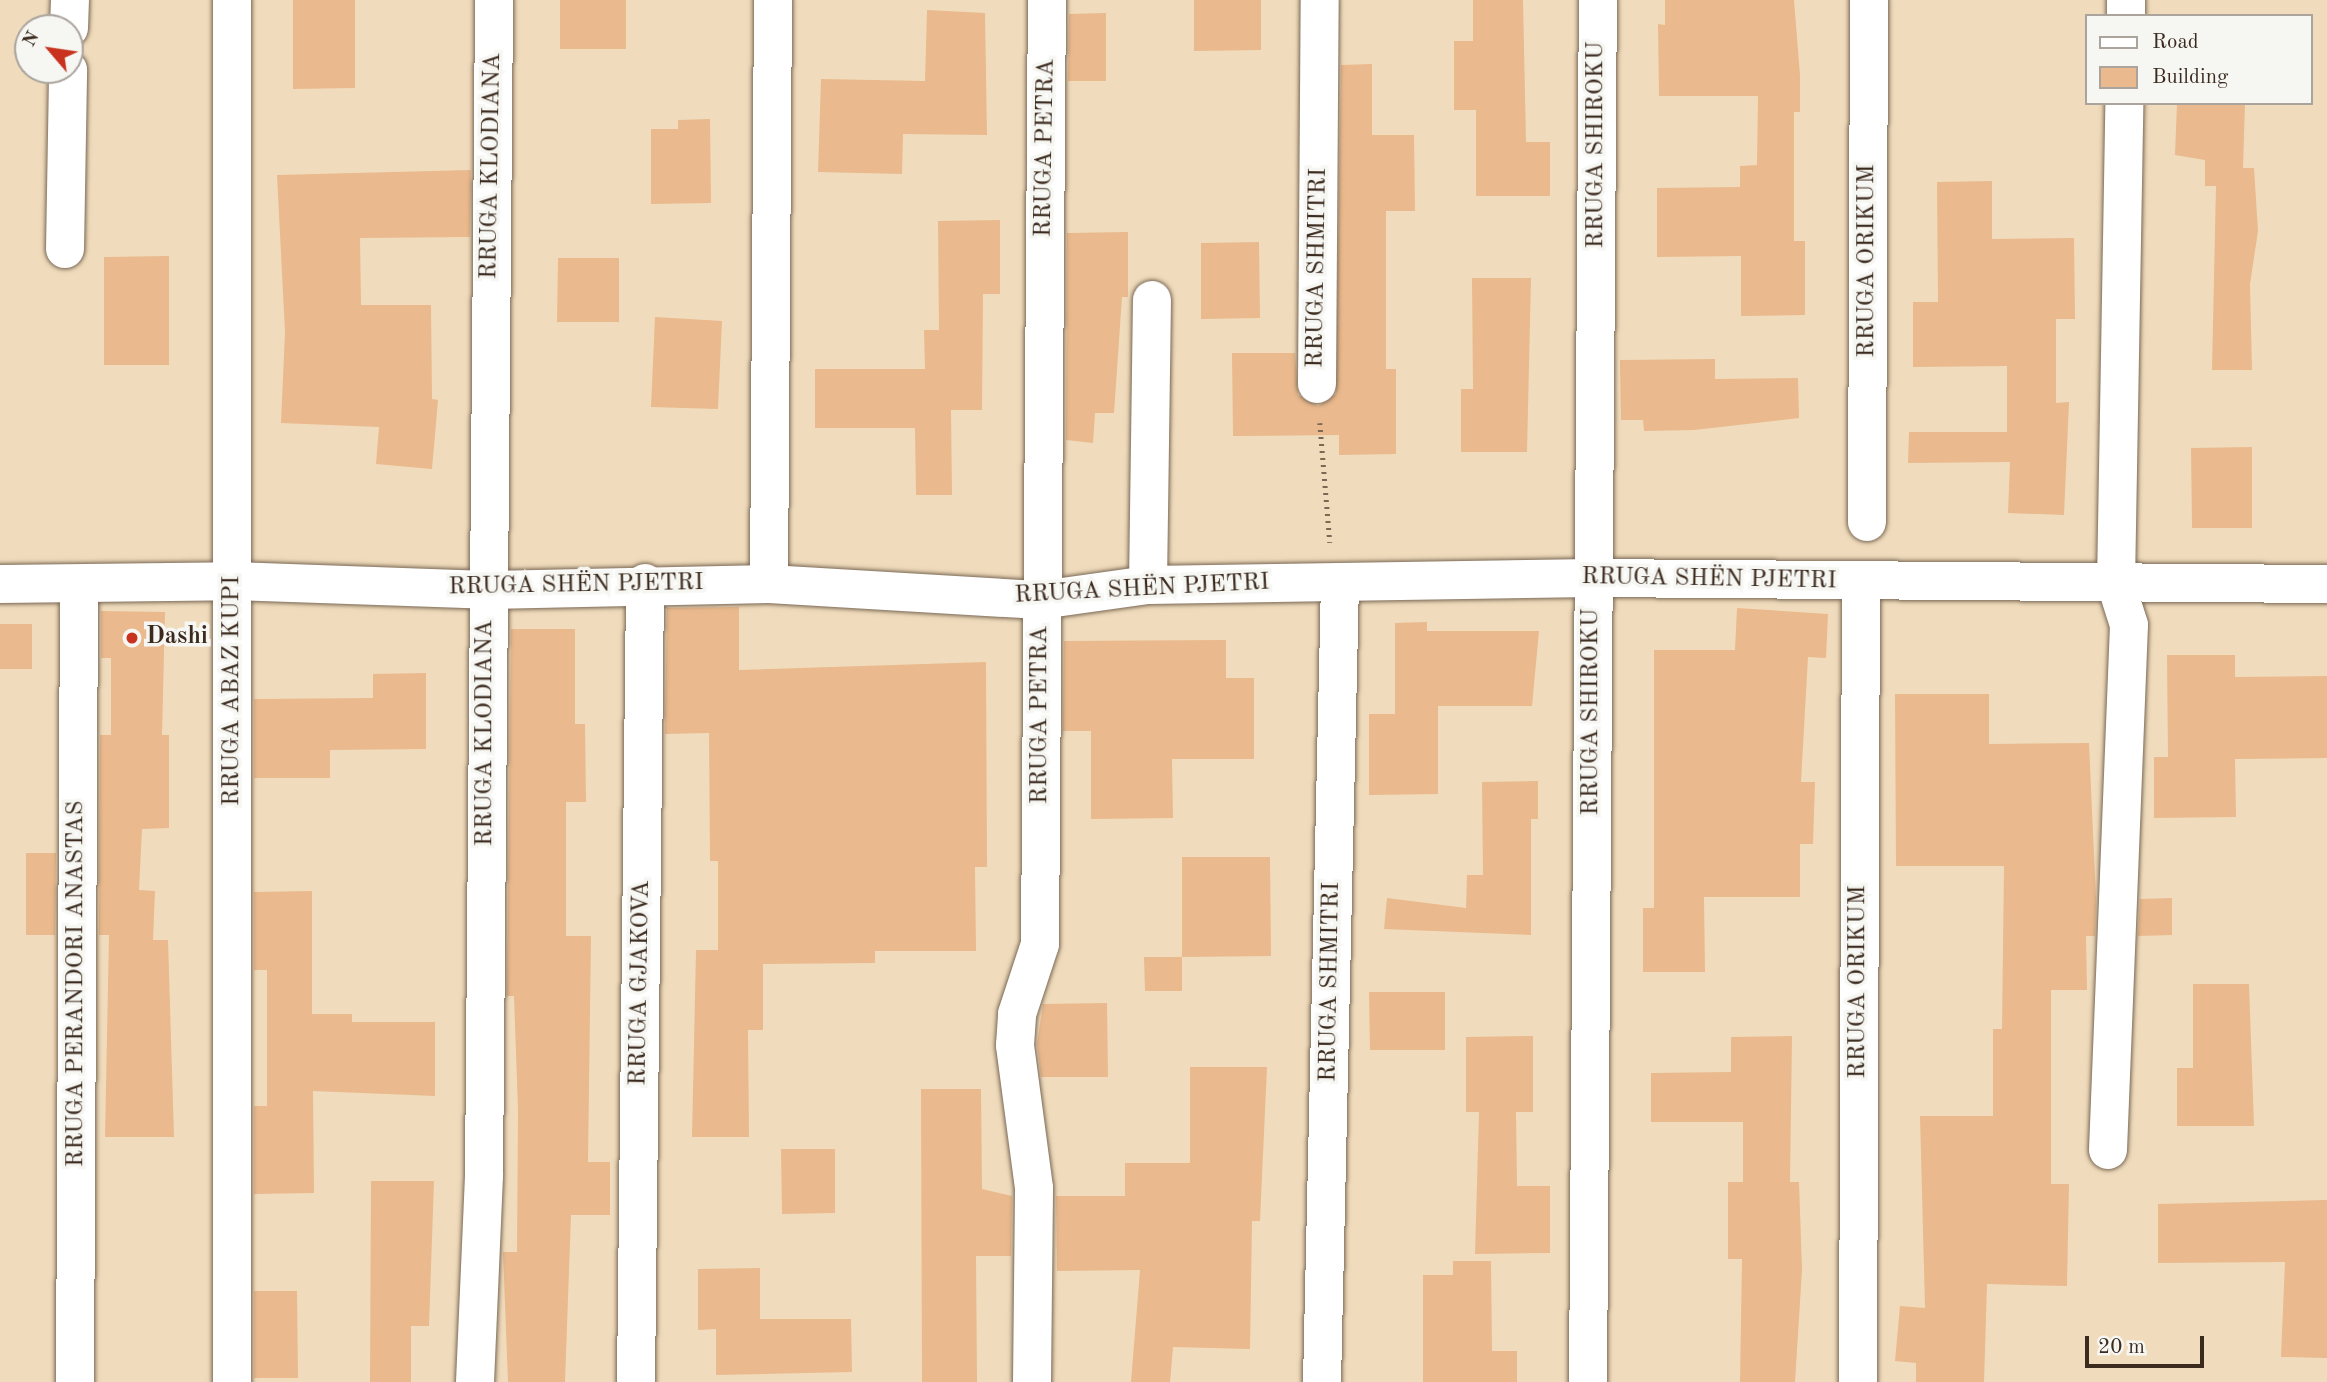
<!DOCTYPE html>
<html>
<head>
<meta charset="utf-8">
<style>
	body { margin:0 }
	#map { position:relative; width:2327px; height:1382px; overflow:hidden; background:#f0dcbc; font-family:"Old Standard TT",serif }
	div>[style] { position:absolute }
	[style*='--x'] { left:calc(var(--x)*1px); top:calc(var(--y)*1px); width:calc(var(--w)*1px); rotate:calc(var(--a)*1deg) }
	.building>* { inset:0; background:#eab98d }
	.path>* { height:4.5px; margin-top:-2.25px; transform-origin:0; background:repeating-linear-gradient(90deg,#7a6855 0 2px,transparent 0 7px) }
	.roads { filter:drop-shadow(0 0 2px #7a6855) drop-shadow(0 0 2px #7a6855) }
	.minor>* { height:38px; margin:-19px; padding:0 19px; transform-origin:19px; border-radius:19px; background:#fff }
	.dots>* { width:19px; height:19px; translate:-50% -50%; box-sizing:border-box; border:4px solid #f6f6f2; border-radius:50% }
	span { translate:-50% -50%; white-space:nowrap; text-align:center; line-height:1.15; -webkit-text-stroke:7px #f6f6f2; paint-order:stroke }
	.street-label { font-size:24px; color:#3b2a1e }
	.poi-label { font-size:24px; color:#3b2a1e; font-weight:700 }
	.left { translate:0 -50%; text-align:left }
	.legend { position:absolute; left:2085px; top:14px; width:228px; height:91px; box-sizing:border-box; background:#f6f6f2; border:2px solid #aba49d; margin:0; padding:9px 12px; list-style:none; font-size:21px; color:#3b2a1e }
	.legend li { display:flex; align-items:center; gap:14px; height:35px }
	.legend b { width:35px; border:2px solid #aba49d }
	.north { position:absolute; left:14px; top:14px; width:70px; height:70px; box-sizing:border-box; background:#f6f6f2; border:2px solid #aba49d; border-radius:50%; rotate:299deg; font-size:19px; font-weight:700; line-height:28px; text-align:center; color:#3b2a1e }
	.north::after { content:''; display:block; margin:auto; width:24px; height:32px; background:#c8321e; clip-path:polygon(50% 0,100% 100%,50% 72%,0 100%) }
	.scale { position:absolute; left:2085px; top:1336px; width:119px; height:32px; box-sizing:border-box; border:4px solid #3b2a1e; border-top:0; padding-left:9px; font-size:21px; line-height:24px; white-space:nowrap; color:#3b2a1e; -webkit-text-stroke:5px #f6f6f2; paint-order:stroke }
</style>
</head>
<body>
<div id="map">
	<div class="building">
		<i style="clip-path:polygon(293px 0,355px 0,355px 88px,293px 89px)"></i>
		<i style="clip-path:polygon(560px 0,626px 0,626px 49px,560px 49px)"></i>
		<i style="clip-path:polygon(1194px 0,1261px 0,1261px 50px,1194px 51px)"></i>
		<i style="clip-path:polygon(1473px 0,1523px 0,1526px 142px,1550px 142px,1550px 196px,1476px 196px,1476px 110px,1454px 110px,1454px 41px,1473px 41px)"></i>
		<i style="clip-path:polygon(1665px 0,1794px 0,1800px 75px,1800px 112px,1794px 112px,1794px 241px,1805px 241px,1805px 315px,1741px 316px,1741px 256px,1657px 257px,1657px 188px,1740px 187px,1740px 166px,1757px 165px,1758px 96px,1659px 96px,1658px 24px,1665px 25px)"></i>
		<i style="clip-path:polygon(927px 10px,985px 13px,987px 135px,903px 134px,902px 174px,818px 172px,821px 79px,925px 81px)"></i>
		<i style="clip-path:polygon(1106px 13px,1106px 81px,1068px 81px,1069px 14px)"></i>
		<i style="clip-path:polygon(1372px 64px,1372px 135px,1414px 135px,1415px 211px,1386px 211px,1386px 369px,1396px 369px,1396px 454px,1339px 455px,1339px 435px,1233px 436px,1232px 353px,1295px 353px,1298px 395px,1318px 406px,1336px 394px,1341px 65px)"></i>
		<i style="clip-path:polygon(2177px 103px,2245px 103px,2243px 168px,2254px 168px,2258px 231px,2250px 284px,2252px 370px,2212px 370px,2216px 186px,2205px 186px,2205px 160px,2175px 155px)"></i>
		<i style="clip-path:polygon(710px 119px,711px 203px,651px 204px,651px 129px,678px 129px,678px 120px)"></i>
		<i style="clip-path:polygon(471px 170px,470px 237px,360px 238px,361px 305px,431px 305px,432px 399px,438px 400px,432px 469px,376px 464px,379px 427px,281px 423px,285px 332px,277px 175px)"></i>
		<i style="clip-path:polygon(1992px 181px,1992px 239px,2074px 238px,2075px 319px,2056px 319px,2056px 403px,2069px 402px,2064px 515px,2008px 513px,2010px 462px,1908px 463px,1909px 432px,2007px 432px,2007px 366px,1913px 367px,1913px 302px,1938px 302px,1937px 182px)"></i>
		<i style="clip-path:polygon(1000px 220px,1000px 294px,983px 294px,982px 410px,951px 410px,952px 495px,916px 495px,915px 428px,815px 428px,815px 369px,925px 369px,924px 330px,939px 330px,938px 221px)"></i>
		<i style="clip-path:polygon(1128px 232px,1128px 297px,1122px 297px,1114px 413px,1095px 413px,1093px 443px,1066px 440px,1067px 233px)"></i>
		<i style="clip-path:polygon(1259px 242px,1260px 318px,1201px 319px,1201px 243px)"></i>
		<i style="clip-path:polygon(169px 256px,169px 365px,104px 365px,104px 257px)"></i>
		<i style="clip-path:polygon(558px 258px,619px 258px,619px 322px,557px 322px)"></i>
		<i style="clip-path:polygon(1472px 278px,1531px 278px,1527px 452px,1461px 452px,1461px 389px,1473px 389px)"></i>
		<i style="clip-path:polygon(655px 317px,722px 321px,718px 409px,651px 407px)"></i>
		<i style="clip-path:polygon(1715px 359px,1715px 379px,1798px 378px,1799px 418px,1694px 430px,1644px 431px,1643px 420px,1621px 420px,1620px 360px)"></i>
		<i style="clip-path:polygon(2252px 447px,2252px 528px,2192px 528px,2191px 448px)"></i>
		<i style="clip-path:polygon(739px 607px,739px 670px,986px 662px,987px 867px,975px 867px,976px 951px,875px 951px,875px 963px,763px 964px,763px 1030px,748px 1030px,749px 1137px,692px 1137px,696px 950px,718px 950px,718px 861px,710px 861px,709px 733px,665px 734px,667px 608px)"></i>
		<i style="clip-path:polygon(1737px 608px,1828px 614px,1826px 658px,1808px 657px,1801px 782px,1815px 782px,1813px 844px,1800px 844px,1800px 897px,1704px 897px,1705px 972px,1643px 972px,1643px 908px,1654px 908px,1654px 650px,1735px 650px)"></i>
		<i style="clip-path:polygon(101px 611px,165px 612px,162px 735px,169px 735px,169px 828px,142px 829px,139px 890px,155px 891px,153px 940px,168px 940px,174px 1137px,105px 1137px,109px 935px,99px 935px,100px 735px,111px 735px,111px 658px,101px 658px)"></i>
		<i style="clip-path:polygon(1427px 622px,1427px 631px,1539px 631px,1532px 706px,1438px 706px,1438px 794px,1369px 795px,1369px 714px,1395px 714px,1395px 623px)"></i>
		<i style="clip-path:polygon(0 624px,32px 624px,32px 669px,0 669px)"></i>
		<i style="clip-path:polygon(511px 629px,575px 629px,575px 724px,585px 724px,586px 802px,566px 802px,566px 936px,591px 936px,588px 1162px,610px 1162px,610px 1215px,571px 1215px,565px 1382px,508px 1382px,503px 1252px,517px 1252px,518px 1110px,514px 996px,507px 996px)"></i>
		<i style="clip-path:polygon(1226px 640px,1226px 678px,1254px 678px,1254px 759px,1172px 759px,1173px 818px,1091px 819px,1091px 731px,1063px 731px,1064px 641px)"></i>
		<i style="clip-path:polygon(2167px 655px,2235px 655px,2235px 677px,2327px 676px,2327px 758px,2235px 759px,2236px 817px,2154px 818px,2154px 757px,2168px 757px)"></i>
		<i style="clip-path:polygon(426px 673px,426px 749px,330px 750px,330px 778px,254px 778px,254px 699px,373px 698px,373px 674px)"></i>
		<i style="clip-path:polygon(1895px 694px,1989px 694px,1989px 744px,2089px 743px,2096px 899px,2095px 936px,2086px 936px,2087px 990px,2051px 990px,2051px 1184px,2069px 1184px,2067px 1286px,1987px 1284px,1984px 1382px,1916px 1382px,1916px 1363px,1895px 1361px,1900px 1306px,1925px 1308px,1920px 1116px,1993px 1116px,1993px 1029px,2002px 1029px,2004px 866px,1896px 866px)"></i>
		<i style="clip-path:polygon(1538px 781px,1538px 819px,1531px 819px,1531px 935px,1384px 929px,1387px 898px,1466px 908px,1467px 875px,1483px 875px,1482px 782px)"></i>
		<i style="clip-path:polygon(26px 853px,56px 853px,55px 935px,26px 935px)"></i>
		<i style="clip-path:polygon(1182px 857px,1270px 857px,1271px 956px,1182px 957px)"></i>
		<i style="clip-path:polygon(312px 891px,312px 1014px,352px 1014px,352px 1022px,435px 1022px,435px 1096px,313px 1091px,314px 1193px,254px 1194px,254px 1106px,267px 1106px,267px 970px,254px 970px,254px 892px)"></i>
		<i style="clip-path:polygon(2172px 898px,2172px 935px,2138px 936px,2140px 899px)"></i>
		<i style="clip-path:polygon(1144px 957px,1182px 957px,1182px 991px,1145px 991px)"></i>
		<i style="clip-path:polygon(2193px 984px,2249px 984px,2254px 1126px,2177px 1126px,2177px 1068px,2193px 1068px)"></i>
		<i style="clip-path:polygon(1369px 992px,1445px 992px,1445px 1050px,1370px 1050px)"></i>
		<i style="clip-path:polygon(1107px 1003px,1108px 1077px,1041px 1077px,1037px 1044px,1043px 1004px)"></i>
		<i style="clip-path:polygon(1533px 1036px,1533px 1112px,1516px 1112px,1517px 1186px,1550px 1186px,1550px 1253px,1475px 1254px,1479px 1112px,1466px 1112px,1466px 1037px)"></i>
		<i style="clip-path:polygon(1792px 1036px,1790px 1182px,1799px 1182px,1802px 1270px,1795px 1382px,1740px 1382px,1742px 1259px,1728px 1259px,1728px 1182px,1743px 1182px,1743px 1122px,1651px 1122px,1651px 1073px,1731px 1072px,1731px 1037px)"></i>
		<i style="clip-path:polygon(1190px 1067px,1267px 1067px,1260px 1221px,1252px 1221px,1250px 1349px,1173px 1347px,1170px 1382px,1131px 1382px,1140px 1270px,1057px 1271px,1056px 1196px,1125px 1196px,1125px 1163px,1190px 1163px)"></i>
		<i style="clip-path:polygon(921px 1089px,981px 1089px,982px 1189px,1012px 1196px,1011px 1256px,976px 1256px,977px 1382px,922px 1382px)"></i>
		<i style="clip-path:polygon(781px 1149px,835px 1149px,835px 1213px,782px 1214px)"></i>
		<i style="clip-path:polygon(371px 1181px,434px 1181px,429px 1326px,411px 1326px,411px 1382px,370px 1382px)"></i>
		<i style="clip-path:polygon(2327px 1200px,2327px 1358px,2281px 1357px,2285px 1262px,2158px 1263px,2158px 1204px)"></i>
		<i style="clip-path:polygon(1453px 1261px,1491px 1261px,1492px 1351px,1517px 1351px,1517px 1382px,1423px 1382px,1423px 1275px,1453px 1275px)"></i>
		<i style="clip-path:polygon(760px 1268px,760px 1319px,851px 1319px,852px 1372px,716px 1375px,716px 1329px,698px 1330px,698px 1269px)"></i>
		<i style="clip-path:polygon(254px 1291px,297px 1291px,298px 1378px,254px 1378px)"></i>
	</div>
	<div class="path">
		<i style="--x:1320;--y:423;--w:120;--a:85.2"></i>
	</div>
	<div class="roads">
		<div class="minor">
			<i style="--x:2126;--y:16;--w:16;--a:-90"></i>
			<i style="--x:69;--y:28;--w:28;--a:-88"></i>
			<i style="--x:65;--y:249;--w:179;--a:-89"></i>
			<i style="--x:1317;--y:384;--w:384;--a:-89.6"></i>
			<i style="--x:1867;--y:522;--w:522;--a:-89.78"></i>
			<i style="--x:0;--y:584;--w:233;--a:-0.7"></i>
			<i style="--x:233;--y:581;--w:254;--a:2"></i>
			<i style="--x:487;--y:590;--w:282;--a:-1.2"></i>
			<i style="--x:769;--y:584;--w:272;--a:3.4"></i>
			<i style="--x:1041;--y:600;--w:108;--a:-8"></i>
			<i style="--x:1148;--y:585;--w:445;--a:-0.9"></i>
			<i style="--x:1593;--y:578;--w:734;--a:0.47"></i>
			<i style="--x:769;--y:584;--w:584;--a:-89.61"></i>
			<i style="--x:1148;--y:585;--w:285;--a:-89.2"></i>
			<i style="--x:2108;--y:1150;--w:525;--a:-87.71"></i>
			<i style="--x:2129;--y:625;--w:43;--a:-107.6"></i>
			<i style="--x:2116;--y:584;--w:481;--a:-89"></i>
			<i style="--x:75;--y:1382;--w:797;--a:-89.71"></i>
			<i style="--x:232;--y:1382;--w:1382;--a:-90"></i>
			<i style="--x:475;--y:1382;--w:206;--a:-87.5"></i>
			<i style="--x:484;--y:1176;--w:1176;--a:-89.51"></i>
			<i style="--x:636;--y:1382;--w:799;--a:-89.35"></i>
			<i style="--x:1032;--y:1382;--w:194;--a:-89.4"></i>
			<i style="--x:1034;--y:1188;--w:144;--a:-97.6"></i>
			<i style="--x:1015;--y:1045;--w:31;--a:-86"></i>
			<i style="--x:1017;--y:1014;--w:74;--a:-71.8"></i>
			<i style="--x:1040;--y:944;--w:944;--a:-89.58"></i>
			<i style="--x:1322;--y:1382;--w:799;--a:-88.71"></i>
			<i style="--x:1588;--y:1382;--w:1382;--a:-89.59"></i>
			<i style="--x:1858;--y:1382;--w:800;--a:-89.79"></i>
		</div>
	</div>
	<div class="dots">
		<i style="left:132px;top:638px;background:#c8321e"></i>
	</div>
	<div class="street-label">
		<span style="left:1597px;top:145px;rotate:-90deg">RRUGA SHIROKU</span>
		<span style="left:1046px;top:148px;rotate:-89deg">RRUGA PETRA</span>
		<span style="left:492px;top:166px;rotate:-89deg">RRUGA KLODIANA</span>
		<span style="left:1868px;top:261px;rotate:-90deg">RRUGA ORIKUM</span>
		<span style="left:1318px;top:268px;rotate:-89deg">RRUGA SHMITRI</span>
		<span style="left:1709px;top:580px;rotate:1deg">RRUGA SHËN PJETRI</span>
		<span style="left:576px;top:586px;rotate:-1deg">RRUGA SHËN PJETRI</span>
		<span style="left:1142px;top:590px;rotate:-3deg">RRUGA SHËN PJETRI</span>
		<span style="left:233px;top:691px;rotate:-90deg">RRUGA ABAZ KUPI</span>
		<span style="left:1592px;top:712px;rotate:-90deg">RRUGA SHIROKU</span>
		<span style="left:1041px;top:715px;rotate:-90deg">RRUGA PETRA</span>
		<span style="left:486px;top:733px;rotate:-90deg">RRUGA KLODIANA</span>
		<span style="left:1331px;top:982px;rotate:-89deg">RRUGA SHMITRI</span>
		<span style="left:1859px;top:982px;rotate:-90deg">RRUGA ORIKUM</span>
		<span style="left:641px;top:983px;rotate:-89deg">RRUGA GJAKOVA</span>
		<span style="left:77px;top:984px;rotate:-90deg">RRUGA PERANDORI ANASTAS</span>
	</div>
	<div class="poi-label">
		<span class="left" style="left:146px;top:638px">Dashi</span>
	</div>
	<ul class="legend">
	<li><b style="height:9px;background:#fff"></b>Road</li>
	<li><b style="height:19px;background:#eab98d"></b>Building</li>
	</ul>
	<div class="north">N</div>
	<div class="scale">20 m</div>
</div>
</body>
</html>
